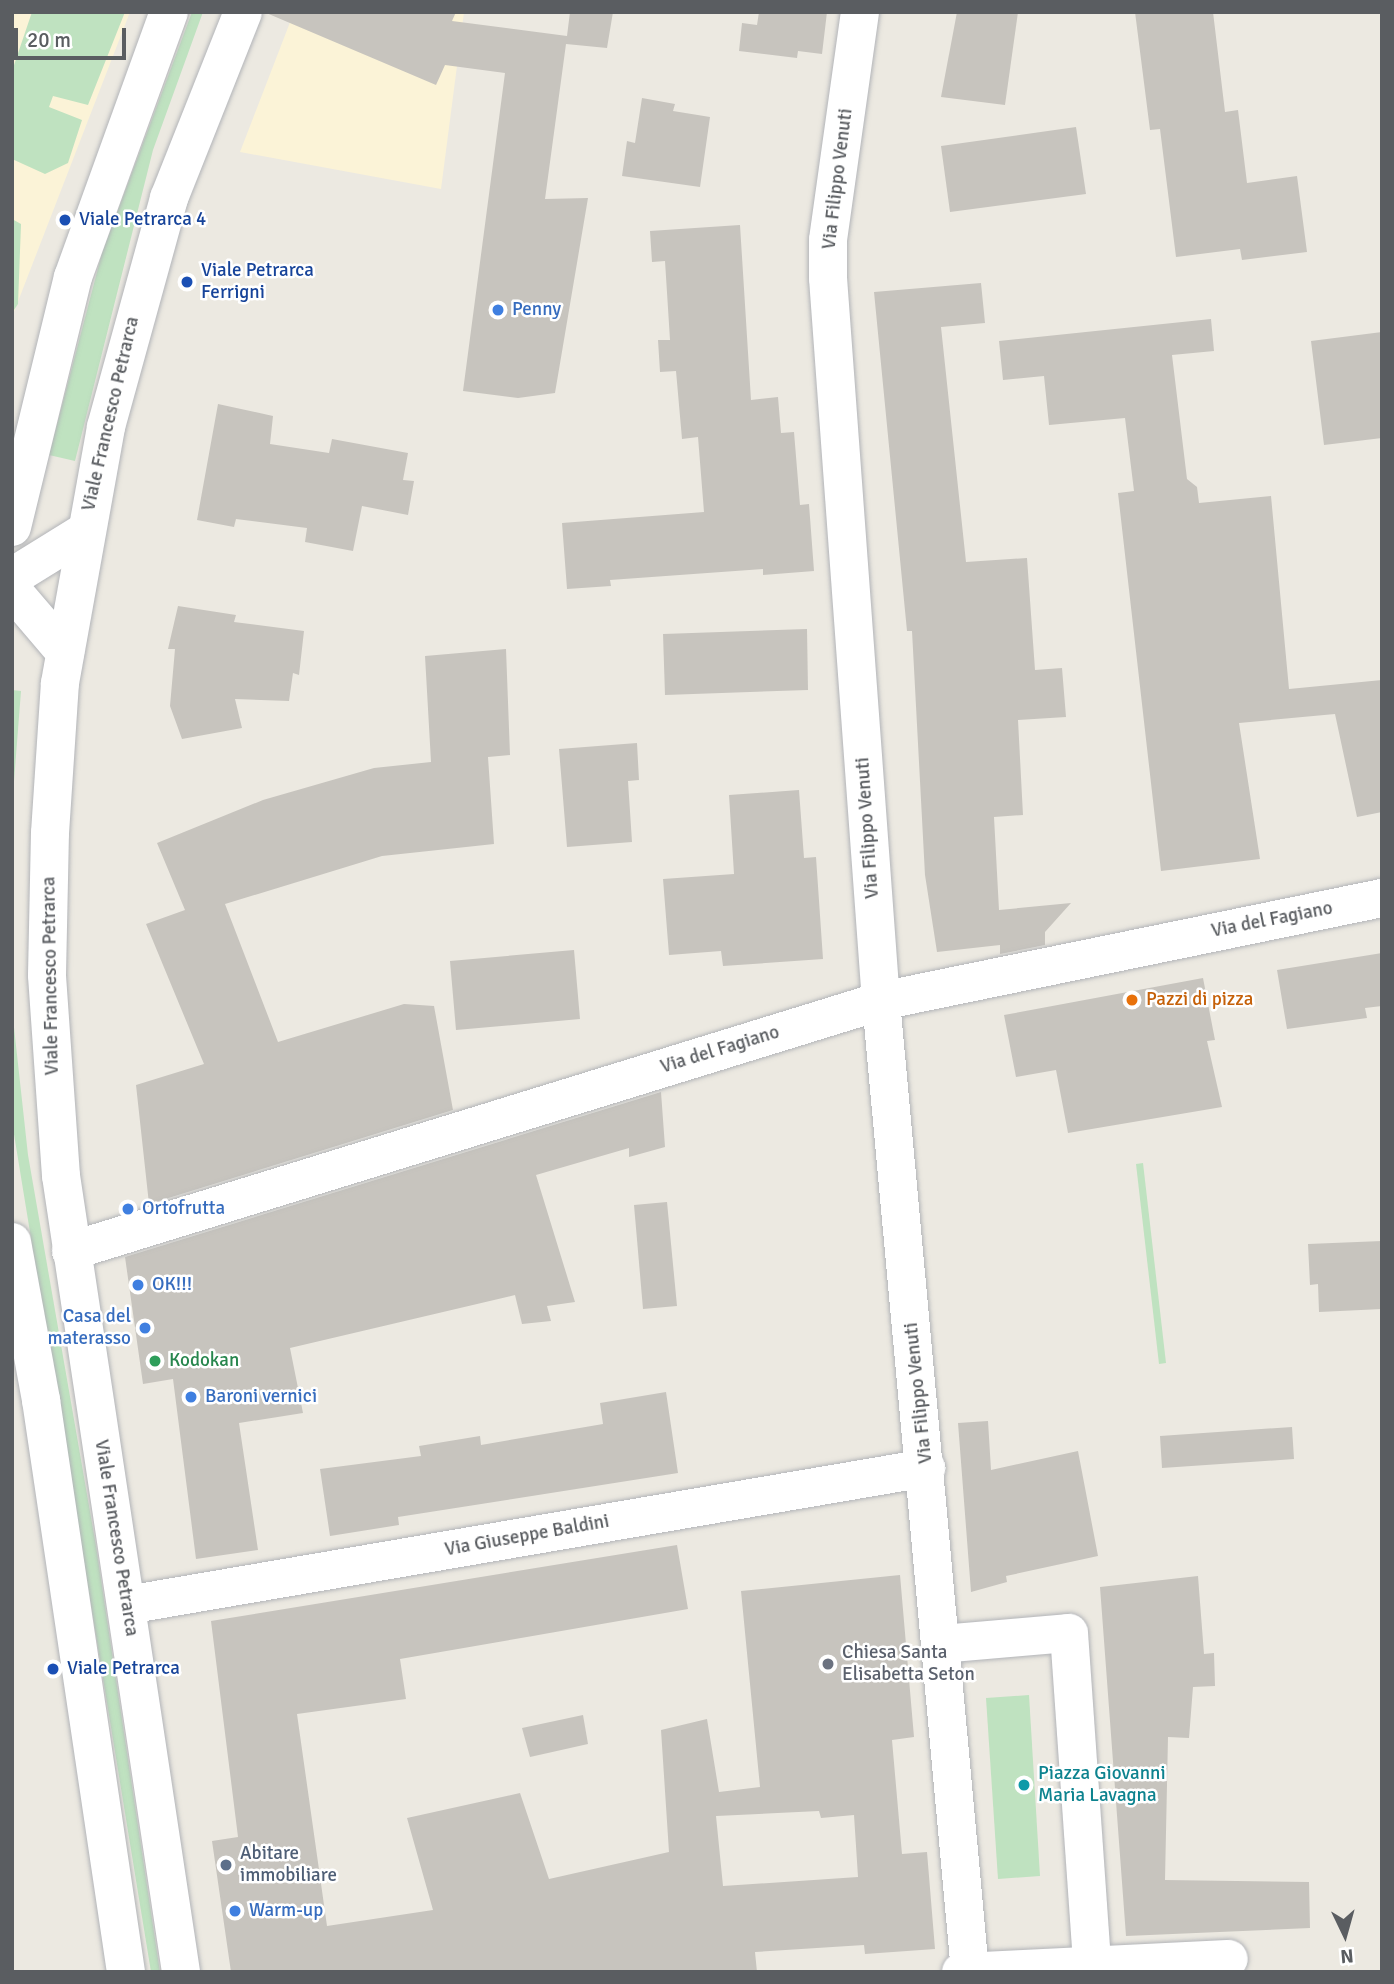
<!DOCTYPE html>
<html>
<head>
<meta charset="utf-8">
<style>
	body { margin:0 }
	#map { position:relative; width:1394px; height:1984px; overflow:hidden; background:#ece9e1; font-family:Signika,sans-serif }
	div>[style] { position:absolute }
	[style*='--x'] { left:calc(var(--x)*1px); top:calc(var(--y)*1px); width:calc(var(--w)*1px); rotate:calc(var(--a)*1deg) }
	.commercial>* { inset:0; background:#fbf3d7 }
	.green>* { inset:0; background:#bfe2c0 }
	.building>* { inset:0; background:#c7c4be }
	.roads { filter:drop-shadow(0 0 2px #b2b4b8) drop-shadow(0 0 2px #b2b4b8) }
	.minor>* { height:38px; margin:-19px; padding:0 19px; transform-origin:19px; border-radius:19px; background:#fff }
	.secondary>* { height:38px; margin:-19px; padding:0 19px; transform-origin:19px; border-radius:19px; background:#fff }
	.dots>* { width:19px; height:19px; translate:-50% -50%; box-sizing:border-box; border:4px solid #fff; border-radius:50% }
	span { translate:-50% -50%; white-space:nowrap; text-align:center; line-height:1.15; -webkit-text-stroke:5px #fff; paint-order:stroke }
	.street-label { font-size:19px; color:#5a5d61 }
	.transit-label { font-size:19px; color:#164399 }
	.left { translate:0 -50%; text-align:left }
	.shop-label { font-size:19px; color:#366cbe }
	.right { translate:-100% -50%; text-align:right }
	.food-label { font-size:19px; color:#c56008 }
	.leisure-label { font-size:19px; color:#27864d }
	.worship-label { font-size:19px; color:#5b616d }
	.culture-label { font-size:19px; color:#0d838f }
	.service-label { font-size:19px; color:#4e5e75 }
	.frame { position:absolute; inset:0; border:14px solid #5a5d61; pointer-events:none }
	.north { position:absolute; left:1310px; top:1900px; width:70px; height:70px; -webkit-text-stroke:5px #fff; paint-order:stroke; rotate:175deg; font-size:19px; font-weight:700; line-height:28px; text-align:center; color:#5a5d61 }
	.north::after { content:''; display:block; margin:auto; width:24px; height:32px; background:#5a5d61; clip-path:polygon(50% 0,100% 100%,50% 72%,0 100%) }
	.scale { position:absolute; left:14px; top:28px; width:112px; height:32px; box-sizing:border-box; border:4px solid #5a5d61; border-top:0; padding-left:9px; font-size:21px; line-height:24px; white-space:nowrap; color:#5a5d61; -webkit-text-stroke:5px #fff; paint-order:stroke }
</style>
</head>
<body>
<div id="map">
	<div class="commercial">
		<i style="clip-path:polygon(12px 12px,130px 12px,12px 317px)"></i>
		<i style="clip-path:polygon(294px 12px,464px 12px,441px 189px,240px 152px)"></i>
	</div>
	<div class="green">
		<i style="clip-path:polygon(32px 12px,125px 12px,88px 105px,53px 96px,49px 107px,82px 120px,68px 163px,45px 174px,12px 159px,12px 71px)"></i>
		<i style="clip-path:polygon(192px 12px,203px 12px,153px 150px,75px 461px,49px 455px,102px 253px)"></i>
		<i style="clip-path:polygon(12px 219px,21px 224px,18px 304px,12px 313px)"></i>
		<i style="clip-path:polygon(12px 690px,21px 691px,12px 807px)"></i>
		<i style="clip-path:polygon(12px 1009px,28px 1155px,96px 1546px,160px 1972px,151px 1972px,12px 1122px)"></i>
		<i style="clip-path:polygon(1143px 1163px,1166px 1363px,1159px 1364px,1136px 1164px)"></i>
		<i style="clip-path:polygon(1029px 1695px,1040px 1876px,998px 1879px,986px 1698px)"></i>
	</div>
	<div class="building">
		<i style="clip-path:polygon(264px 12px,456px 12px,452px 21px,567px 36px,570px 12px,613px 12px,607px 48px,566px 44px,545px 199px,588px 198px,555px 393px,518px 398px,463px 391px,505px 73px,445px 65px,436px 85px)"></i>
		<i style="clip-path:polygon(759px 12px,827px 12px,822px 54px,798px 51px,797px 58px,739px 51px,742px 23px,757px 25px)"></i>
		<i style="clip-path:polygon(957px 12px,1018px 12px,1005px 105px,941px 97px)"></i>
		<i style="clip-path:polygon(1135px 12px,1213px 12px,1225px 112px,1238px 110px,1247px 183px,1297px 176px,1307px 252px,1242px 260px,1240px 249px,1176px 257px,1160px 129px,1150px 130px)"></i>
		<i style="clip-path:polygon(642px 98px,675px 104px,673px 111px,710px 117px,700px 187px,622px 176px,627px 141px,635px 143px)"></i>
		<i style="clip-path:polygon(1076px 127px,1086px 194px,950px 212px,941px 146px)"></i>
		<i style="clip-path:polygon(740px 225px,751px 400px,778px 397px,781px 433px,794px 432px,800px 505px,809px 504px,814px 571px,763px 575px,763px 569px,610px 580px,611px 586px,567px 589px,562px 523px,704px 512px,698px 437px,682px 439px,676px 371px,660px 372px,658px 340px,670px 340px,665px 261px,652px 262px,650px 231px)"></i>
		<i style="clip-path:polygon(981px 283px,985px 323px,941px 327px,966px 562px,1027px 558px,1035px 670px,1062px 668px,1066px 717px,1018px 720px,1023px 815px,994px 817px,999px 910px,1071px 903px,1045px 932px,1045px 945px,1000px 954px,1000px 945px,937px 952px,925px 875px,912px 631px,907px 631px,874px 292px)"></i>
		<i style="clip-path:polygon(1211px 319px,1214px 351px,1172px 355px,1187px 479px,1197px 487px,1199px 503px,1271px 496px,1289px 689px,1382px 680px,1382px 812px,1357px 817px,1335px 714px,1239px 723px,1260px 859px,1161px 871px,1118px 493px,1134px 491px,1125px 418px,1049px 425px,1044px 376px,1003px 380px,999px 341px)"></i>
		<i style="clip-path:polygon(1382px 332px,1382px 438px,1324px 445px,1311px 341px)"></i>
		<i style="clip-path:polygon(218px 404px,273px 416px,270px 444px,329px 453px,332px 439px,408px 453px,403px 480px,414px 481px,408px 515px,362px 506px,353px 551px,305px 542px,307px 528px,236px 519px,234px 527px,197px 520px)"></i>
		<i style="clip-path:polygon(178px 606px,236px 615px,234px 622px,304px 631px,299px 675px,293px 673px,289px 701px,235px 699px,242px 728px,182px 739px,170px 706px,175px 649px,168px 649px)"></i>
		<i style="clip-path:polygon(807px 629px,808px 690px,665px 695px,663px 634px)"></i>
		<i style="clip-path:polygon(506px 649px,510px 755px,488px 757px,494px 844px,382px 856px,225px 904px,278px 1042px,404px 1004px,434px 1006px,453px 1110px,149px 1204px,136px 1085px,204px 1064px,146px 924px,185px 910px,157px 843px,263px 800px,374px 768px,431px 762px,425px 656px)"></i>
		<i style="clip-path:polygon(637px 743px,639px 780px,628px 781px,632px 842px,567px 847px,559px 749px)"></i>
		<i style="clip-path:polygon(799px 790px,804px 858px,816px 857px,823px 959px,723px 966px,721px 951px,669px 955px,663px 879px,734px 874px,729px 795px)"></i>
		<i style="clip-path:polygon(574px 950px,580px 1019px,456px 1030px,450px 961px)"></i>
		<i style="clip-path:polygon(1382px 953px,1382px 1006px,1365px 1008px,1367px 1018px,1287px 1029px,1277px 970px)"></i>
		<i style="clip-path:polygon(1203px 978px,1215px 1040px,1207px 1041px,1222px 1107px,1068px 1133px,1056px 1070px,1016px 1077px,1004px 1015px)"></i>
		<i style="clip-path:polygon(661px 1092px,665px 1147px,629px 1157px,629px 1148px,536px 1175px,575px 1302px,547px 1306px,551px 1321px,522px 1324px,515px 1295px,290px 1348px,303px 1413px,239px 1423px,258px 1550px,196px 1559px,173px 1379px,143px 1384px,125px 1257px)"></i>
		<i style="clip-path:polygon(667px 1202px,677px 1306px,643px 1309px,634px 1205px)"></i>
		<i style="clip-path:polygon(1382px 1241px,1382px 1309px,1319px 1312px,1318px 1284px,1310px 1285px,1308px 1244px)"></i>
		<i style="clip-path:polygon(666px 1392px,678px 1473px,398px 1517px,399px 1525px,330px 1536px,320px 1469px,421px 1456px,419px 1446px,480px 1436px,481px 1445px,603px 1424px,600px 1403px)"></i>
		<i style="clip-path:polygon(988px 1421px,991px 1470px,1078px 1451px,1098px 1556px,1006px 1576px,1007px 1582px,971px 1592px,958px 1423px)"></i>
		<i style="clip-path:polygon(1292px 1427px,1294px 1459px,1162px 1468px,1160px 1436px)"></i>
		<i style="clip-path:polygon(evenodd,677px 1545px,688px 1609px,400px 1659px,406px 1699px,297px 1714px,327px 1926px,433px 1910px,407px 1818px,520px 1793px,549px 1879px,669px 1852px,661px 1730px,707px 1719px,719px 1792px,760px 1787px,741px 1591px,900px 1575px,914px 1737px,892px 1740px,902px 1854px,927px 1852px,935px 1949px,865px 1954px,864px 1945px,755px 1952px,757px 1972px,231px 1972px,212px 1841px,238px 1837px,211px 1621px,677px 1545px,819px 1811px,821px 1818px,854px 1815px,858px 1877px,723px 1886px,716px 1816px,819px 1811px)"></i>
		<i style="clip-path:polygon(1198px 1576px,1204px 1654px,1214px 1653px,1215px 1686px,1193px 1687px,1189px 1738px,1168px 1737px,1165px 1880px,1309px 1882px,1310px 1928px,1126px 1936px,1100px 1587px)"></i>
		<i style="clip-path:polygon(583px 1715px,588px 1744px,530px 1757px,522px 1728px)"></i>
	</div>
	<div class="roads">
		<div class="minor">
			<i style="--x:860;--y:12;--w:230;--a:98"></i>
			<i style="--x:828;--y:240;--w:38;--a:90"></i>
			<i style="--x:828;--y:278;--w:725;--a:85.81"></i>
			<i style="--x:881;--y:1001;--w:974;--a:84.76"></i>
			<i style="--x:12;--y:577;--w:84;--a:-31.8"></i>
			<i style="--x:12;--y:590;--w:82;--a:49.5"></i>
			<i style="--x:71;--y:1251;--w:848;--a:-17.15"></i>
			<i style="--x:881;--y:1001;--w:511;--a:-11.62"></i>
			<i style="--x:127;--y:1605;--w:811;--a:-9.73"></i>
			<i style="--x:941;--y:1644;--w:128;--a:-4.9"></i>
			<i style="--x:1069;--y:1633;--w:340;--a:86"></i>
			<i style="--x:961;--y:1972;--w:268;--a:-2.8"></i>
		</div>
		<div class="secondary">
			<i style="--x:12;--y:527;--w:257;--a:-76.3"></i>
			<i style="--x:73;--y:277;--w:282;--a:-70.1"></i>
			<i style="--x:12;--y:1242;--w:161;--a:79.6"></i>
			<i style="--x:41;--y:1400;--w:578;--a:81.55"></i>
			<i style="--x:181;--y:1972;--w:805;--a:-98.57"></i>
			<i style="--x:61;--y:1176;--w:201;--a:-94"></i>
			<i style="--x:47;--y:975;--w:142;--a:-88.8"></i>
			<i style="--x:50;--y:833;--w:150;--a:-86.2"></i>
			<i style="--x:60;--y:683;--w:260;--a:-79.8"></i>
			<i style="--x:106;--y:427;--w:238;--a:-74.6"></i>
			<i style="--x:169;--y:198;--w:200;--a:-68.3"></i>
		</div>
	</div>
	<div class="dots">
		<i style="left:65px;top:220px;background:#1a4fb4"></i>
		<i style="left:187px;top:282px;background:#1a4fb4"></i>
		<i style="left:498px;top:310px;background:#3f7fe0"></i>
		<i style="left:1132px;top:1000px;background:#e8710a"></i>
		<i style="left:128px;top:1209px;background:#3f7fe0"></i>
		<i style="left:138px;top:1285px;background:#3f7fe0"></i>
		<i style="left:145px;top:1328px;background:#3f7fe0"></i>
		<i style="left:155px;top:1361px;background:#2e9e5b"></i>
		<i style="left:191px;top:1397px;background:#3f7fe0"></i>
		<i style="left:828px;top:1664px;background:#6b7280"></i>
		<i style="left:53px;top:1669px;background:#1a4fb4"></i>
		<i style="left:1024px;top:1785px;background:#0f9aa8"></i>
		<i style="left:226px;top:1865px;background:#5c6f8a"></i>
		<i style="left:235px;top:1911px;background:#3f7fe0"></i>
	</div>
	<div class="street-label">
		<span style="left:838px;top:179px;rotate:-83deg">Via Filippo Venuti</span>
		<span style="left:111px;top:414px;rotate:-77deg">Viale Francesco Petrarca</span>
		<span style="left:868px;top:828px;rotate:-94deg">Via Filippo Venuti</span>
		<span style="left:1272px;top:920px;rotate:-11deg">Via del Fagiano</span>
		<span style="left:51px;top:976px;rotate:-91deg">Viale Francesco Petrarca</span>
		<span style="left:720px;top:1050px;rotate:-17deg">Via del Fagiano</span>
		<span style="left:919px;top:1393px;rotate:-96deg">Via Filippo Venuti</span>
		<span style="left:527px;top:1536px;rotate:-10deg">Via Giuseppe Baldini</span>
		<span style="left:116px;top:1538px;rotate:81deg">Viale Francesco Petrarca</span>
	</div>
	<div class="transit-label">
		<span class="left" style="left:79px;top:220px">Viale Petrarca 4</span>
		<span class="left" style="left:201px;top:282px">Viale Petrarca<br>Ferrigni</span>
		<span class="left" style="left:67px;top:1669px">Viale Petrarca</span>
	</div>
	<div class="shop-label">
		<span class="left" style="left:512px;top:310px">Penny</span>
		<span class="left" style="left:142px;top:1209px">Ortofrutta</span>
		<span class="left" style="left:152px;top:1285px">OK!!!</span>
		<span class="right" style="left:131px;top:1328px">Casa del<br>materasso</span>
		<span class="left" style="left:205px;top:1397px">Baroni vernici</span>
		<span class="left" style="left:249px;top:1911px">Warm-up</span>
	</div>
	<div class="food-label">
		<span class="left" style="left:1146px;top:1000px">Pazzi di pizza</span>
	</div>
	<div class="leisure-label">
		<span class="left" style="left:169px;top:1361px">Kodokan</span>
	</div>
	<div class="worship-label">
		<span class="left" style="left:842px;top:1664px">Chiesa Santa<br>Elisabetta Seton</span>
	</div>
	<div class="culture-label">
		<span class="left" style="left:1038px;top:1785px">Piazza Giovanni<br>Maria Lavagna</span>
	</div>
	<div class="service-label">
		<span class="left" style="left:240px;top:1865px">Abitare<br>immobiliare</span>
	</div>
	<div class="frame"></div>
	<div class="north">N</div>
	<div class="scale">20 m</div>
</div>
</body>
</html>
